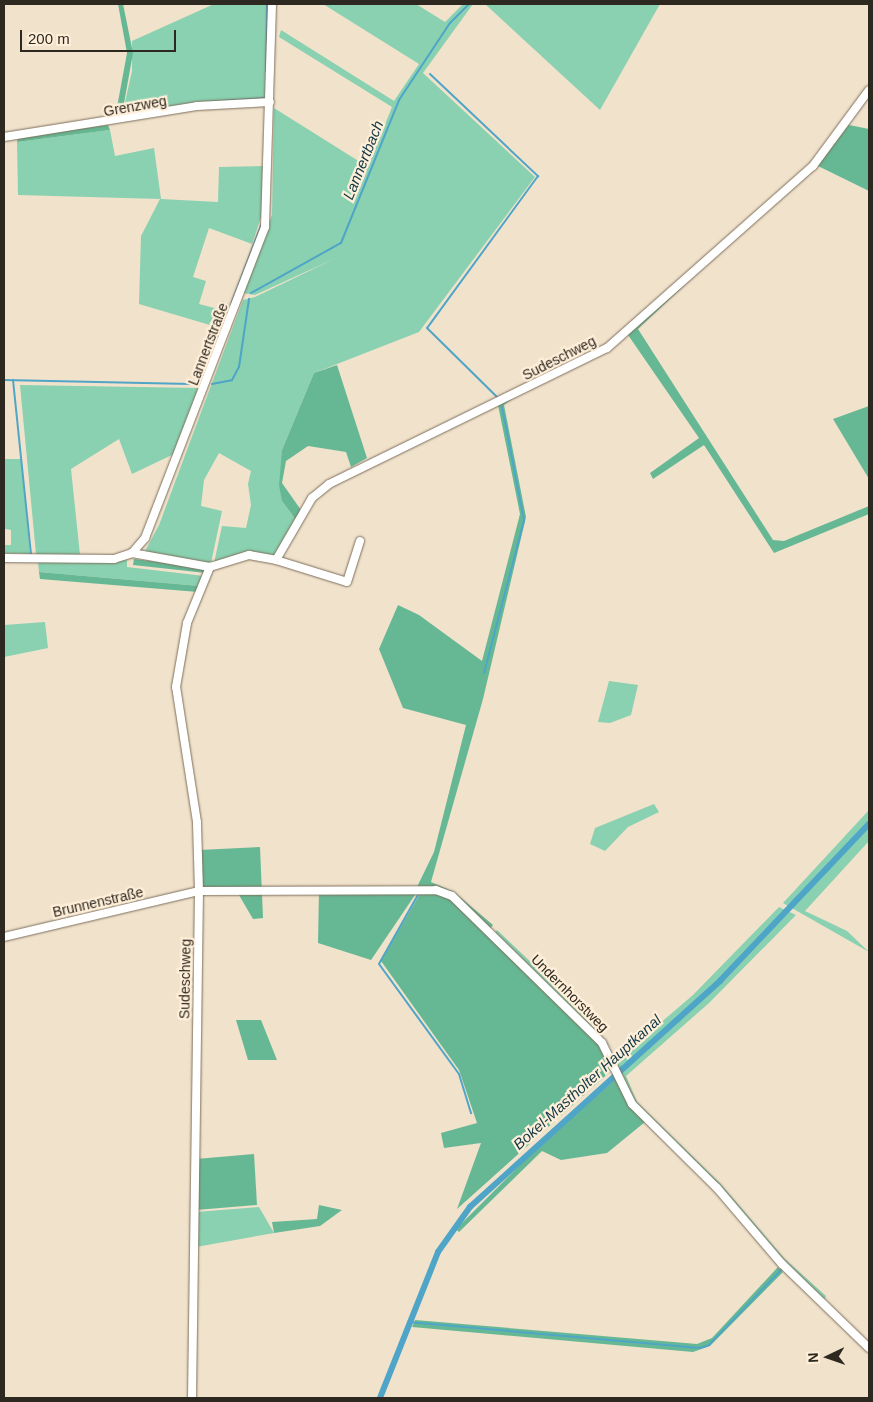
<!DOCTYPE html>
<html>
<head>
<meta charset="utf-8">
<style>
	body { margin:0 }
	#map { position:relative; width:873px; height:1402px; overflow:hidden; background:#f1e2cc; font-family:Arial,sans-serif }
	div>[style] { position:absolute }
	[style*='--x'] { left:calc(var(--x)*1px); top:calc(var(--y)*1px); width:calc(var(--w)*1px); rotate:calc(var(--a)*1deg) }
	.green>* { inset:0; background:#89d1b0 }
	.forest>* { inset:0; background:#66b894 }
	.stream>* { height:2px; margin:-1px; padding:0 1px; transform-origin:1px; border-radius:1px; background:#4fa5c7 }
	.canal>* { height:5.5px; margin:-2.75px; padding:0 2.75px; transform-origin:2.75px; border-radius:2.75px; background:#4fa5c7 }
	.roads { filter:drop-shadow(0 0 1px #7d6f5b) drop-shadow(0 0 1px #7d6f5b) }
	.minor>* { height:8px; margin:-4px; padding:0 4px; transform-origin:4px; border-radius:4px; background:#fff }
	span { translate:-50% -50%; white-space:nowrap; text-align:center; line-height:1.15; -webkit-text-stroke:4.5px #ffefd9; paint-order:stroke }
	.street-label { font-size:14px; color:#2e2920 }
	.water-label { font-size:15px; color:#103847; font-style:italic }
	.frame { position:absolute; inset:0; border:5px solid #2e2920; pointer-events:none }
	.north { position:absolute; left:803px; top:1332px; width:50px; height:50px; -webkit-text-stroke:4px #ffefd9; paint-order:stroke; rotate:267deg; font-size:14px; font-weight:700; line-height:20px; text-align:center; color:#2e2920 }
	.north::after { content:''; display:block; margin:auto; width:18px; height:22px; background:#2e2920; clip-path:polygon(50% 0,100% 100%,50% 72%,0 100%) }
	.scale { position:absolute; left:20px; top:30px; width:156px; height:22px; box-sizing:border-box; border:2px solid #2e2920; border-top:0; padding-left:6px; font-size:15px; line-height:18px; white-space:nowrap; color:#2e2920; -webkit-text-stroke:4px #ffefd9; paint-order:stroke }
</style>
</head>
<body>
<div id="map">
	<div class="green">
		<i style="clip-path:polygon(214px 4px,266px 4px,265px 101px,121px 120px,132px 71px,132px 41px)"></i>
		<i style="clip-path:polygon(323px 4px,416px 4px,445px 22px,463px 4px,473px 4px,423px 73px,535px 177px,419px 332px,314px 373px,282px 450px,282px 501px,296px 520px,277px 556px,214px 563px,222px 526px,246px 528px,251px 505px,248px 484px,251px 471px,219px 453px,204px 480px,201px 506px,222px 511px,211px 563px,143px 555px,159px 525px,243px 300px,255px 297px,336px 258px,255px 295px,242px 293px,272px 215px,274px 108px,368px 167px,392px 107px,279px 37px,281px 30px,394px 101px,419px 64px)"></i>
		<i style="clip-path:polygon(485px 4px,660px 4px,600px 110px)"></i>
		<i style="clip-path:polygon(110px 130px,115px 156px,154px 148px,161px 199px,218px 202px,219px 167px,263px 166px,262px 214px,252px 244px,209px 228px,193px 277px,206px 281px,199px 304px,218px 309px,222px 301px,229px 304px,220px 328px,139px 304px,141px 236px,160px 199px,18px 195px,17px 142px)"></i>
		<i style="clip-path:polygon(20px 385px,199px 388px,174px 454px,132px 474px,119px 439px,71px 469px,80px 555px,36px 554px)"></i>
		<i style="clip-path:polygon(4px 459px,21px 459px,30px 554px,4px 553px,4px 545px,11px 545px,11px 530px,5px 529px)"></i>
		<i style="clip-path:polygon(127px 560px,127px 567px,204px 576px,200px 586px,39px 572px,38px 562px)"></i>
		<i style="clip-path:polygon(45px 622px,48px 648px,4px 657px,4px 625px)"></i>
		<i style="clip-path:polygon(609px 681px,638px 685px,631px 715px,610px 723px,598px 722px)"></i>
		<i style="clip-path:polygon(654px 804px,659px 812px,628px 827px,605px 851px,590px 844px,595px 828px)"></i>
		<i style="clip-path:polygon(869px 810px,869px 841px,805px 911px,847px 931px,869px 952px,783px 903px)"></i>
		<i style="clip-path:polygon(779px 907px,796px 915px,709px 1003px,626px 1076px,637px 1102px,720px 1183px,784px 1258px,826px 1296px,824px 1301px,633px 1103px,616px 1061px,693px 995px)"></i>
		<i style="clip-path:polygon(497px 930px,534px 965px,614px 1049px,494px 934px)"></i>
		<i style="clip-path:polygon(259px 1207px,274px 1233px,196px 1247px,196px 1212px)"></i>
	</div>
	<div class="forest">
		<i style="clip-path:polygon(118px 4px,123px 4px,133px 53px,121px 120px,115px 118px,127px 53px)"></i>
		<i style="clip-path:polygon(108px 125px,110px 130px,17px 142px,18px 137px)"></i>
		<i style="clip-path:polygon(849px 125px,869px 129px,869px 191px,816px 165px)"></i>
		<i style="clip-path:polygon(720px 252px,638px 329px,773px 540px,784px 541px,869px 506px,869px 514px,774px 553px,704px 445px,653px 479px,650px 473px,699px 438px,626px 332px)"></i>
		<i style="clip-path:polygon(337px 365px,367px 458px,351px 467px,346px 452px,308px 446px,286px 461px,282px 483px,301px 510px,296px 520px,282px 501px,279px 485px,282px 450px,314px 373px)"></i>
		<i style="clip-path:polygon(516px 396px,504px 405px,526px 517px,483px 699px,431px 882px,454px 892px,493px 925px,490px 929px,453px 895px,416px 889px,434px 852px,466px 725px,403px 708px,379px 649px,398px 605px,419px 615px,482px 661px,520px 514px,498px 405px)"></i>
		<i style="clip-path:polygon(869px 406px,869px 479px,833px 419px)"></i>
		<i style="clip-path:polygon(134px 559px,204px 568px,206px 573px,133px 565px)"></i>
		<i style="clip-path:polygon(39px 572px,200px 586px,198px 592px,40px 579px)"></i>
		<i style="clip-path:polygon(260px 847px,263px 918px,253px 919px,236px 890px,199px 890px,199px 850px)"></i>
		<i style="clip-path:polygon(319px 891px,417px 892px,371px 960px,318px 943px)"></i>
		<i style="clip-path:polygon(435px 891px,451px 897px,601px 1044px,613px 1069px,457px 1209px,481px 1143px,444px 1148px,441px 1133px,477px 1123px,459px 1070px,381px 961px,421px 892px)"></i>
		<i style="clip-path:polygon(236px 1020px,261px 1020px,277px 1060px,248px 1060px)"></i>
		<i style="clip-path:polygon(617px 1078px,645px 1122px,607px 1153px,561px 1160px,542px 1151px,459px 1232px,456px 1229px,537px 1148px)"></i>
		<i style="clip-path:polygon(254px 1154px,257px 1205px,196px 1210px,196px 1159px)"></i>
		<i style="clip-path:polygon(319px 1205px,342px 1210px,320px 1226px,274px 1233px,272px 1222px,317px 1219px)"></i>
		<i style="clip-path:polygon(778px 1267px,783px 1272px,710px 1346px,693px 1352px,412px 1327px,415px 1320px,697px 1344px,712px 1338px)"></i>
	</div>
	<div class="stream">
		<i style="--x:266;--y:71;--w:67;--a:-89.1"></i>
		<i style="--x:430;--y:74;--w:149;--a:43.4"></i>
		<i style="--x:538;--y:176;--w:188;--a:126.1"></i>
		<i style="--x:427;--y:328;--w:98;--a:44.6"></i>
		<i style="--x:208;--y:102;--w:58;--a:-3.9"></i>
		<i style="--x:251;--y:293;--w:103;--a:-29.1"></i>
		<i style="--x:341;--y:243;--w:154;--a:-67.9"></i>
		<i style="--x:399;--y:100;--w:92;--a:-56.5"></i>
		<i style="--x:450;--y:23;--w:27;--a:-45"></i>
		<i style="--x:232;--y:302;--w:85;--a:-69.2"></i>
		<i style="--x:4;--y:380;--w:198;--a:1.2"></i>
		<i style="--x:13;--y:380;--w:176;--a:84.1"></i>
		<i style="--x:212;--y:384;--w:20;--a:-11"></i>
		<i style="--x:232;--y:380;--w:15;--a:-62"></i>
		<i style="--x:239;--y:367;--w:69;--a:-81.6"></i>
		<i style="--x:484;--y:673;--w:158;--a:-75.3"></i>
		<i style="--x:524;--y:520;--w:115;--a:-101"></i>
		<i style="--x:419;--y:893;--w:81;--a:119.4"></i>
		<i style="--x:379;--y:964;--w:136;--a:54"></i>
		<i style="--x:459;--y:1074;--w:41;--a:72.9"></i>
		<i style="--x:408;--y:1322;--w:293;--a:5.1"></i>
		<i style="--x:700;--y:1348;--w:9;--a:-18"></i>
		<i style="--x:709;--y:1345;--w:104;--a:-46.2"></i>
	</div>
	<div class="canal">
		<i style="--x:380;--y:1398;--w:157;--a:-68.3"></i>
		<i style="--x:438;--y:1252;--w:55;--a:-54.6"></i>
		<i style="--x:470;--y:1207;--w:337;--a:-42.1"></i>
		<i style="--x:720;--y:981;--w:216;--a:-46.5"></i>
	</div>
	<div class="roads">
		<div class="minor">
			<i style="--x:4;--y:137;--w:195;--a:-9.1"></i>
			<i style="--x:197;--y:106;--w:73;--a:-3.1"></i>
			<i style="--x:132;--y:553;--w:79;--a:10.2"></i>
			<i style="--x:4;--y:558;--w:110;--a:0.5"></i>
			<i style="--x:114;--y:559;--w:19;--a:-18"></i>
			<i style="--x:132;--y:553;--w:20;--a:-49"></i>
			<i style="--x:145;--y:538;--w:333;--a:-68.9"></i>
			<i style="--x:265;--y:227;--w:223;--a:-88.2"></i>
			<i style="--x:276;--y:560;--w:74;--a:17.2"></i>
			<i style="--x:347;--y:582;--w:43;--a:-72.4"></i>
			<i style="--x:4;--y:937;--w:200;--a:-13.3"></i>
			<i style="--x:199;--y:891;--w:237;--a:-0.2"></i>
			<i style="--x:436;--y:890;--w:17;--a:21"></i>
			<i style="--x:452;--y:896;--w:210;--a:44.4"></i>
			<i style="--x:602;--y:1043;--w:68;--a:63.8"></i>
			<i style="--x:632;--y:1104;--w:120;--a:44.7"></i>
			<i style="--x:717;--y:1188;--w:100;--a:49.5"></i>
			<i style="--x:782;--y:1264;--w:121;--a:44"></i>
			<i style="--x:192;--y:1398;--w:507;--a:-89.21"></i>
			<i style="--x:199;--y:891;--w:69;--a:-91.7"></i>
			<i style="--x:197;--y:822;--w:137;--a:-98.8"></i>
			<i style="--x:176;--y:687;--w:65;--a:-80.2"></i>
			<i style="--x:187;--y:623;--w:61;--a:-67.7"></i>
			<i style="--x:210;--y:567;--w:41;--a:-17.1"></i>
			<i style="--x:249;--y:555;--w:27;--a:10"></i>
			<i style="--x:276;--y:560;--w:72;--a:-59.9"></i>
			<i style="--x:312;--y:498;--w:22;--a:-39"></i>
			<i style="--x:329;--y:484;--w:309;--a:-26.1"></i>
			<i style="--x:607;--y:348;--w:275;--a:-41.5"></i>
			<i style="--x:813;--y:166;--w:94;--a:-53.6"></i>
		</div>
	</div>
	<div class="street-label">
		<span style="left:135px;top:106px;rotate:-10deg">Grenzweg</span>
		<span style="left:208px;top:344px;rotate:-69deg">Lannertstraße</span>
		<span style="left:559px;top:358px;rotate:-27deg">Sudeschweg</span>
		<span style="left:98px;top:902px;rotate:-13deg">Brunnenstraße</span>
		<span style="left:185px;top:979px;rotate:-89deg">Sudeschweg</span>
		<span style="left:570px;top:993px;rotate:45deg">Undernhorstweg</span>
	</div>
	<div class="water-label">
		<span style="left:363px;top:160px;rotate:-68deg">Lannertbach</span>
		<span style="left:587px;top:1082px;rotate:-42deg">Bokel-Mastholter Hauptkanal</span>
	</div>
	<div class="frame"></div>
	<div class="north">N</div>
	<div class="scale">200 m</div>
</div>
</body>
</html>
